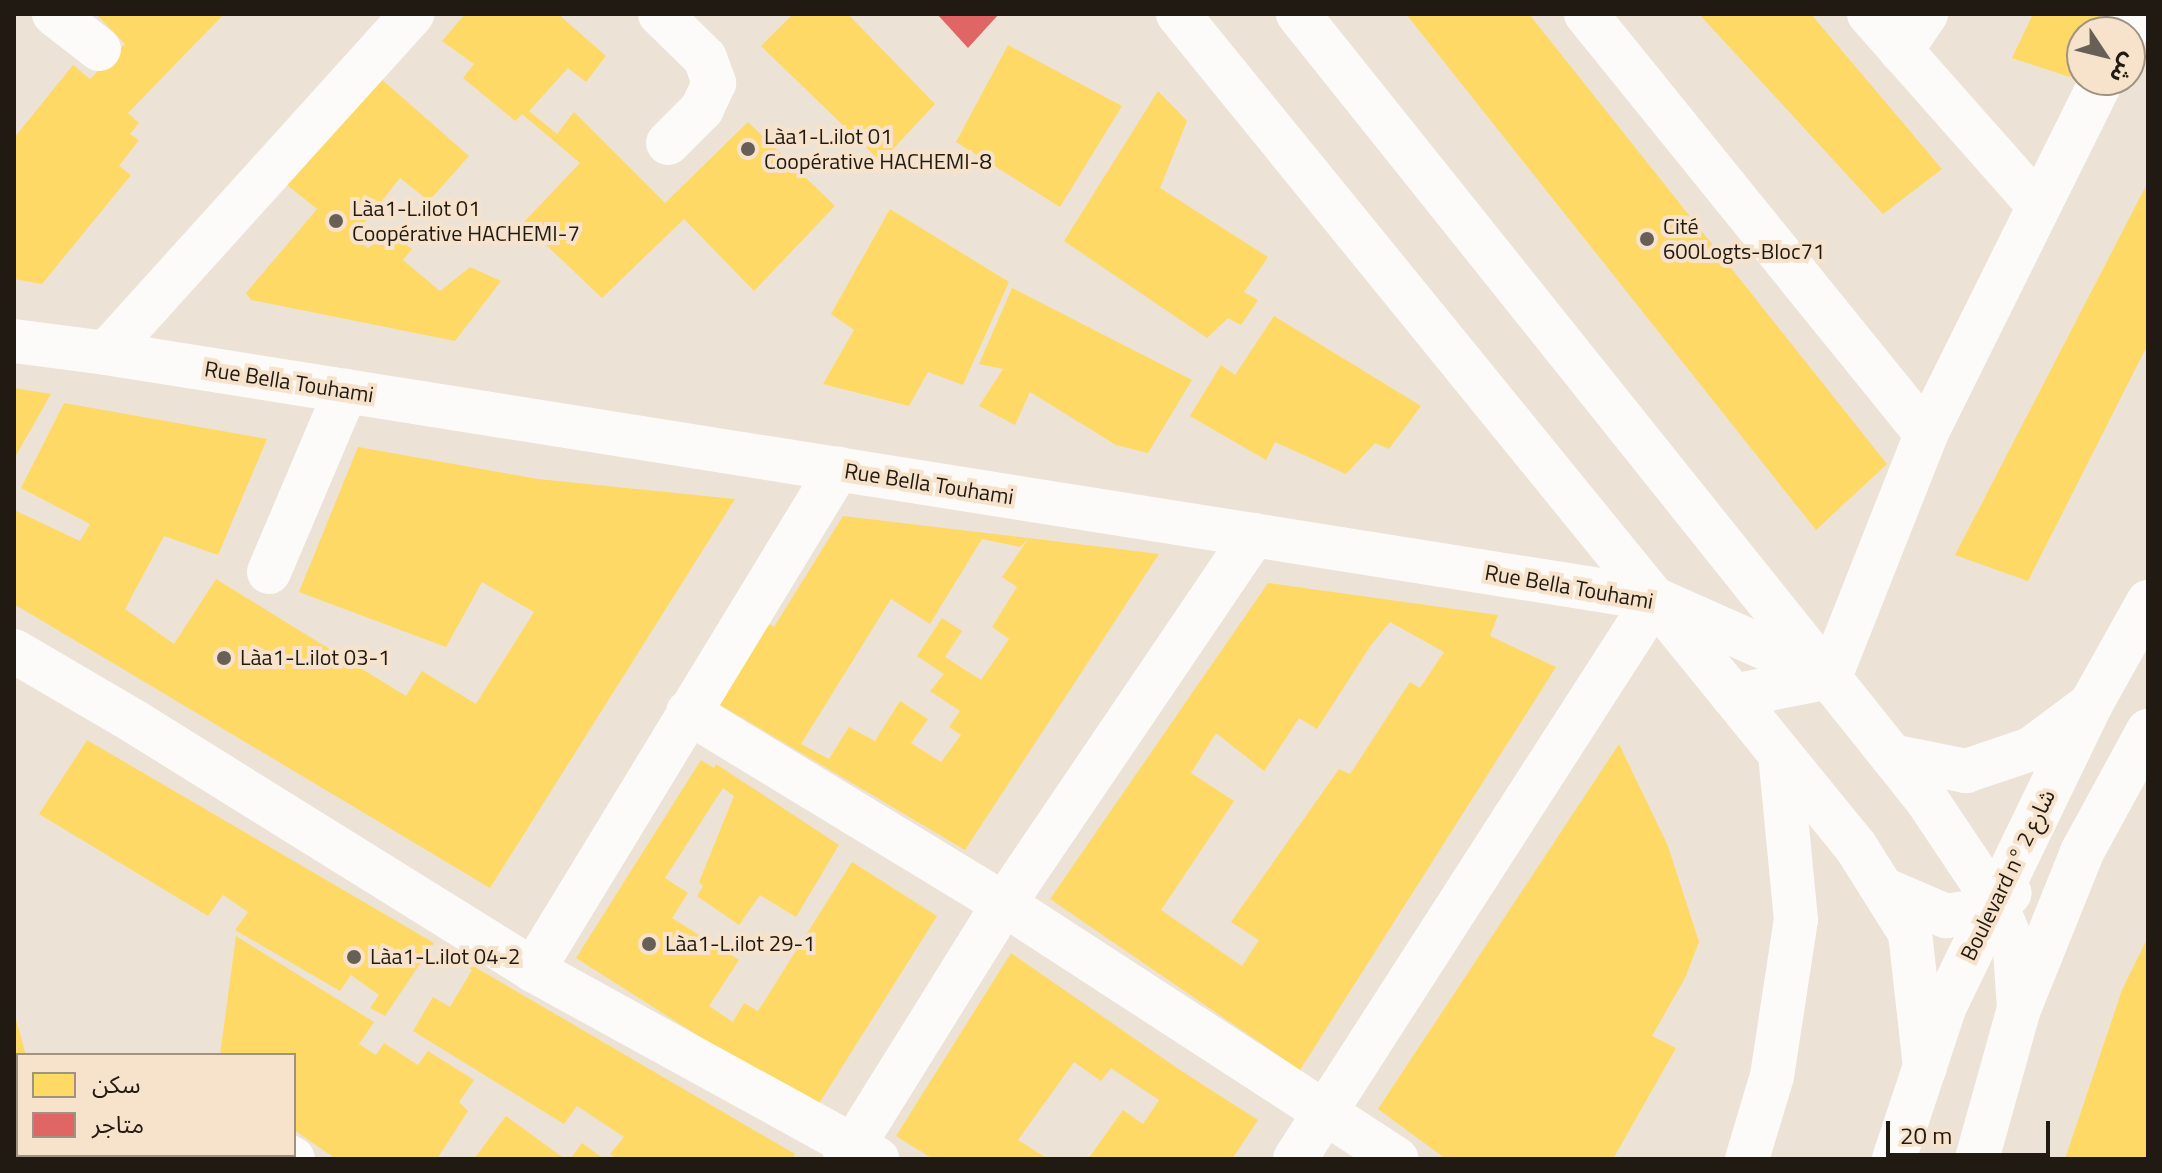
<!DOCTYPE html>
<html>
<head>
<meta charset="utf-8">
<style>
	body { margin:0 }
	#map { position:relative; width:2162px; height:1173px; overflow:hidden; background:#ede2d6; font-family:"Titillium Web","Noto Sans Arabic",sans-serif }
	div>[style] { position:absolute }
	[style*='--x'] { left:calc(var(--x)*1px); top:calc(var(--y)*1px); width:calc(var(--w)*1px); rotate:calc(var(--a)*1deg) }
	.homes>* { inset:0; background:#ffd966 }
	.shops>* { inset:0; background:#e06666 }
	.street>* { height:44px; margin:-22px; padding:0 22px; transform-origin:22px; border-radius:22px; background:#fcfbf9 }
	.secondary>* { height:44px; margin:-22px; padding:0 22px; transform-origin:22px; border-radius:22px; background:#fcfbf9 }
	.dots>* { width:22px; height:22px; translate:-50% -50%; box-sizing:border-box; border:4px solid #f7e3cc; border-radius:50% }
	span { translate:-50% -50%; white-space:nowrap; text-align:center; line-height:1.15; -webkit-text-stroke:8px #f7e3cc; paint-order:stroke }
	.poi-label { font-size:22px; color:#211a12 }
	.left { translate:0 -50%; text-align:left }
	.street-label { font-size:22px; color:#211a12 }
	.frame { position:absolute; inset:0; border:16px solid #211a12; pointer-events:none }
	.legend { position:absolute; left:16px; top:1053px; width:280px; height:104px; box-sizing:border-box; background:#f7e3cc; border:2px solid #a19382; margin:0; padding:10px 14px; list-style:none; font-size:24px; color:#211a12 }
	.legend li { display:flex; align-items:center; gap:16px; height:40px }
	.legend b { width:40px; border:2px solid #a19382 }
	.north { position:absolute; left:2066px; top:16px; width:80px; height:80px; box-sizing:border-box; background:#f7e3cc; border:2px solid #a19382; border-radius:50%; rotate:125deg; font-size:22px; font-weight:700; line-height:32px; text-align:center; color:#211a12 }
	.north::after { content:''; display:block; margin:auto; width:28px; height:36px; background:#686057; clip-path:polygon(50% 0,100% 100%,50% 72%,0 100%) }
	.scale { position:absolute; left:1886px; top:1121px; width:164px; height:36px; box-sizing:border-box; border:4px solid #211a12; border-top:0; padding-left:10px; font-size:24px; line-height:28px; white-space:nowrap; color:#211a12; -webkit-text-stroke:6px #f7e3cc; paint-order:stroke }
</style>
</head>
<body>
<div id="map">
	<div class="homes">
		<i style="clip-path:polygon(96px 14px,224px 14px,128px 113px,139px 123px,130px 134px,139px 140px,119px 166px,131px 175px,42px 284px,14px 279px,14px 138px,73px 65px,90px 79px,125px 44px)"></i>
		<i style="clip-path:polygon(465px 14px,558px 14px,606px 56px,586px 82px,568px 68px,529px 111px,557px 134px,574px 112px,665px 203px,748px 122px,835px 206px,754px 291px,684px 219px,602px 298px,523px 223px,580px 163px,522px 114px,515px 121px,463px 78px,474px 64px,442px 41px)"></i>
		<i style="clip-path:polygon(793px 14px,848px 14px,935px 104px,881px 162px,761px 46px)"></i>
		<i style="clip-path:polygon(1406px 14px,1529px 14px,1887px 464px,1816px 530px)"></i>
		<i style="clip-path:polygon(1699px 14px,1811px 14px,1942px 169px,1883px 214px)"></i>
		<i style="clip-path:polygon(2033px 14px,2101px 14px,2092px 32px,2082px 32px,2082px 53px,2070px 77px,2012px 58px)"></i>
		<i style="clip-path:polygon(1008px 45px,1122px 106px,1060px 207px,956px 142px)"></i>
		<i style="clip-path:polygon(379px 77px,469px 156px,429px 201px,400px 178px,353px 237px,368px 248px,389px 233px,412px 249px,403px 260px,440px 291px,470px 267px,501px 281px,455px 341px,251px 300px,246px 293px,317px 209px,282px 181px)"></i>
		<i style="clip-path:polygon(1158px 91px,1187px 121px,1160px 188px,1268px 257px,1244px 292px,1258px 300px,1241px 325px,1228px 318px,1207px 338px,1064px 241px)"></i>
		<i style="clip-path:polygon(2148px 182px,2148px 344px,2028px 581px,1955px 555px)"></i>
		<i style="clip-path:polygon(890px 209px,1009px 282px,963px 385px,928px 372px,909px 406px,823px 384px,854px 330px,831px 314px)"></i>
		<i style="clip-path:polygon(1012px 288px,1192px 380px,1148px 453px,1116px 445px,1030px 392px,1015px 425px,979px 406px,1003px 369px,979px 364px)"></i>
		<i style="clip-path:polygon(1274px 316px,1421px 406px,1389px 449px,1375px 443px,1346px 474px,1275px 442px,1266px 460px,1190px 416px,1221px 365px,1235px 375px)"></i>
		<i style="clip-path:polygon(14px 388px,51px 394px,14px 459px)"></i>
		<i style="clip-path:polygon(64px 403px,267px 439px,218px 555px,164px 536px,125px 609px,174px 644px,216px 579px,406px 696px,422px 671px,476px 704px,534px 612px,482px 582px,446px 647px,299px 592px,358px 447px,538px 479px,735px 499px,490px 888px,14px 604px,14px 510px,80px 541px,90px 524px,21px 488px)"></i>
		<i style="clip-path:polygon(843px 516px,1029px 538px,1020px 547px,982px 539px,930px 624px,891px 599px,801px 744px,829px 759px,849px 727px,875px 741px,900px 701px,928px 719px,911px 743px,941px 762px,961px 735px,949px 727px,960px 711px,930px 691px,944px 674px,917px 656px,942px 618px,962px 631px,945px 657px,981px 680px,1009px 639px,992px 627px,1017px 587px,1002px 577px,1029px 538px,1159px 554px,965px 850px,717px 703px,768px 623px,774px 627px)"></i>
		<i style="clip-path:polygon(evenodd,1268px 583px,1498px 615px,1490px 636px,1556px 667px,1300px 1070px,1050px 899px,1268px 583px,1390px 622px,1444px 652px,1420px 688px,1410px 682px,1350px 774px,1339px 769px,1231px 922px,1259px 940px,1242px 966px,1161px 910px,1234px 801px,1191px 773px,1216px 733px,1264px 771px,1299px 718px,1317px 729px,1371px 645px,1390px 622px)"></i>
		<i style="clip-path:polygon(87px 740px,434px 943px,385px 1016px,370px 1008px,379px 995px,351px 975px,340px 991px,235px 930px,248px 912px,223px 895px,208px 916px,39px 814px)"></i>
		<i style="clip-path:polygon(1619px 744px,1668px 846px,1699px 942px,1685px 978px,1652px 1036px,1676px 1048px,1613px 1159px,1446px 1159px,1378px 1109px)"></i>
		<i style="clip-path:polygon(701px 760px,714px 768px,716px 764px,839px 845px,796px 917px,760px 895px,739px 925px,697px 896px,703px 886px,699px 882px,734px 796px,723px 788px,665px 878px,688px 893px,672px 918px,739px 960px,709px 1006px,733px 1022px,744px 1003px,758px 1011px,852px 862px,937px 916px,815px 1110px,576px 958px)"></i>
		<i style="clip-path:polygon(236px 936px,374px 1022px,359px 1044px,376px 1055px,384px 1043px,418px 1065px,428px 1051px,474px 1080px,459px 1102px,468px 1111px,437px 1159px,336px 1159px,294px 1130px,294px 1055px,220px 1055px)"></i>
		<i style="clip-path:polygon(2148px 937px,2148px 1159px,2065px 1159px,2122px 990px)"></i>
		<i style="clip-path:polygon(449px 952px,795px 1154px,792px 1159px,617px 1159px,610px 1154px,624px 1137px,577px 1106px,564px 1124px,413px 1031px,433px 997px,450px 1007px,472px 970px)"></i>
		<i style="clip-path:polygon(1011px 953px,1180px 1070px,1258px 1120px,1232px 1159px,1088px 1159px,1123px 1110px,1143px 1124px,1159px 1100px,1111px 1068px,1101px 1081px,1074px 1062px,1018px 1140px,1048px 1159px,933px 1159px,896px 1136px)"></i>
		<i style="clip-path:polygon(14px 1012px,26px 1055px,18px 1055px,18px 1132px,14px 1133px)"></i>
		<i style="clip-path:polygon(506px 1116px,565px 1159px,474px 1159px)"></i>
		<i style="clip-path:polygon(582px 1143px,604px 1159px,570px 1159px)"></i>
	</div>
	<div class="shops">
		<i style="clip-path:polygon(937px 14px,999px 14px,968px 48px)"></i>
	</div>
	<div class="street">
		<i style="--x:54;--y:14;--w:57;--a:37.9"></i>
		<i style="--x:660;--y:14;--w:63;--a:44.4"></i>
		<i style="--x:705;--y:58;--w:27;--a:70"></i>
		<i style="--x:714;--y:83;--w:29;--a:115"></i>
		<i style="--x:702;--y:109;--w:48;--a:135"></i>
		<i style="--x:1586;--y:14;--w:540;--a:51.01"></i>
		<i style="--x:1869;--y:14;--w:256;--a:48.5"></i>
		<i style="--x:2126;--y:32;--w:20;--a:-63"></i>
		<i style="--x:1901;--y:51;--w:45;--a:-56"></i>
		<i style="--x:106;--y:353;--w:457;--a:-47.9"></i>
		<i style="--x:269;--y:572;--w:197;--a:-67"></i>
		<i style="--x:14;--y:651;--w:140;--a:30.4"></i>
		<i style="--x:135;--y:722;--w:469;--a:31.9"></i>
		<i style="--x:533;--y:970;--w:393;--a:28.8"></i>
		<i style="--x:1733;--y:696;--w:99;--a:-11.1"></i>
		<i style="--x:1830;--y:677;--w:261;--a:-68.4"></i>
		<i style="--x:1926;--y:434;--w:395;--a:-63.6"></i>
		<i style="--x:688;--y:712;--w:370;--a:31.3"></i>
		<i style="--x:1004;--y:904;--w:468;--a:33"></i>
		<i style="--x:533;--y:970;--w:587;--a:-58.67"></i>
		<i style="--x:286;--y:1155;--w:8;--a:30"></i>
		<i style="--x:130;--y:1159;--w:8;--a:-30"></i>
		<i style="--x:845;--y:1159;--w:301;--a:-58.1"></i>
		<i style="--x:1004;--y:904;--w:446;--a:-55.9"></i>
		<i style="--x:1295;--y:1159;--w:666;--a:-57.26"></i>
		<i style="--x:1747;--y:1159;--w:87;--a:-73.2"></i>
		<i style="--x:1772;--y:1076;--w:158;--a:-81.3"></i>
		<i style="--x:1796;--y:920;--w:167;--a:-95.5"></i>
	</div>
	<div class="secondary">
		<i style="--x:1178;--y:14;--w:1074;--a:50.86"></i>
		<i style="--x:1856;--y:847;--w:102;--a:57.9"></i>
		<i style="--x:1910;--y:933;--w:135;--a:83.6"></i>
		<i style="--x:1298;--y:14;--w:1007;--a:51.33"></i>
		<i style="--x:1927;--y:800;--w:123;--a:56.3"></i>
		<i style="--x:1995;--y:902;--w:52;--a:67.4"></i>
		<i style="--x:2015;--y:950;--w:59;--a:86.1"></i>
		<i style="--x:14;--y:341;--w:93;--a:7.4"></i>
		<i style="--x:106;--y:353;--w:1568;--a:9.02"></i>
		<i style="--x:1655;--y:599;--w:192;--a:24"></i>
		<i style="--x:1892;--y:756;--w:76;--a:11.5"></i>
		<i style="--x:1966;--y:771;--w:69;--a:-18.7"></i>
		<i style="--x:2031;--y:749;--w:69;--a:-36.7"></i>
		<i style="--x:1883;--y:889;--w:69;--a:23.2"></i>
		<i style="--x:1946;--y:916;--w:30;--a:-9"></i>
		<i style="--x:1976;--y:911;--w:38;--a:-28"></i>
		<i style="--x:1894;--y:1159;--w:161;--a:-71.6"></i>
		<i style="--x:1945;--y:1006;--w:335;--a:-64.2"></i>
		<i style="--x:2091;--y:704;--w:117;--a:-60.8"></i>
		<i style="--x:1977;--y:1159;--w:156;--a:-74.4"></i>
		<i style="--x:2019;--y:1009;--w:169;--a:-68.1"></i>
		<i style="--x:2082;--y:852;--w:138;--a:-61.4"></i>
	</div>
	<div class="dots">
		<i style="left:748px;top:149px;background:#686057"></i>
		<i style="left:336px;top:221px;background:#686057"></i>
		<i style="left:1647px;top:239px;background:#686057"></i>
		<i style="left:224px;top:658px;background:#686057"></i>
		<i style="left:649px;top:944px;background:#686057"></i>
		<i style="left:354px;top:957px;background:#686057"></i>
	</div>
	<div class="poi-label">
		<span class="left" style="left:764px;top:149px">Làa1-L.ilot 01<br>Coopérative HACHEMI-8</span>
		<span class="left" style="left:352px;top:221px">Làa1-L.ilot 01<br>Coopérative HACHEMI-7</span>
		<span class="left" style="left:1663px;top:239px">Cité<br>600Logts-Bloc71</span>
		<span class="left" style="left:240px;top:658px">Làa1-L.ilot 03-1</span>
		<span class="left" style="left:665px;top:944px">Làa1-L.ilot 29-1</span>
		<span class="left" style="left:370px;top:957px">Làa1-L.ilot 04-2</span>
	</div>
	<div class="street-label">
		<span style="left:289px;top:382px;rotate:9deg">Rue Bella Touhami</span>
		<span style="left:929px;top:484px;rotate:9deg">Rue Bella Touhami</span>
		<span style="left:1569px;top:587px;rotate:10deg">Rue Bella Touhami</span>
		<span style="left:2008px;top:875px;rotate:-64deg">Boulevard n° شارع 2</span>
	</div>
	<div class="frame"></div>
	<ul class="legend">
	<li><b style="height:22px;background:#ffd966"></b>سكن</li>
	<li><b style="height:22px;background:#e06666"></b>متاجر</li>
	</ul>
	<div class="north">ش</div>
	<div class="scale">20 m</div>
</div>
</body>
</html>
